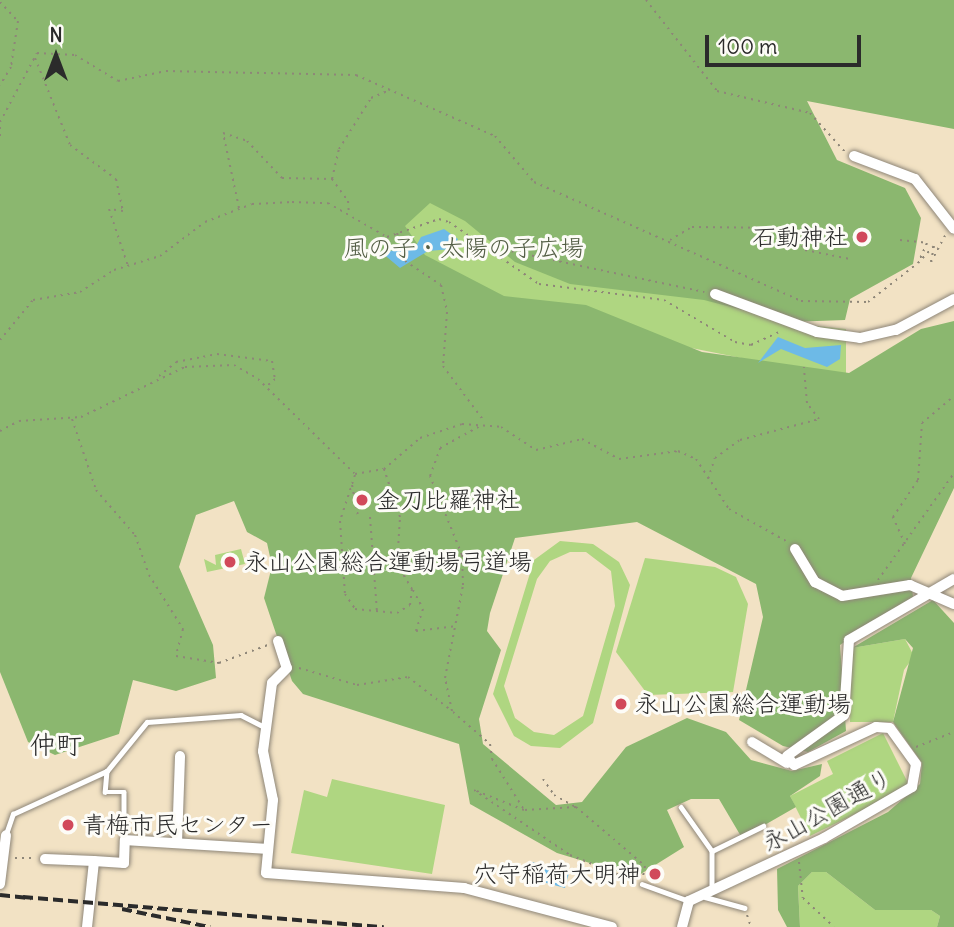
<!DOCTYPE html>
<html>
<head>
<meta charset="utf-8">
<style>
	body { margin:0 }
	#map { position:relative; width:954px; height:927px; overflow:hidden; background:#f2e2c4; font-family:Delius,"Klee One",sans-serif }
	div>[style] { position:absolute }
	[style*='--x'] { left:calc(var(--x)*1px); top:calc(var(--y)*1px); width:calc(var(--w)*1px); rotate:calc(var(--a)*1deg) }
	.green>* { inset:0; background:#afd681 }
	.forest>* { inset:0; background:#8bb76f }
	.water>* { inset:0; background:#6dbae7 }
	.path>* { height:2px; margin-top:-1px; transform-origin:0; background:repeating-linear-gradient(90deg,#8e8678 0 2px,transparent 0 7px) }
	.roads { filter:drop-shadow(0 0 2px #8e8678) drop-shadow(0 0 2px #8e8678) }
	.service>* { height:4.5px; margin:-2.25px; padding:0 2.25px; transform-origin:2.25px; border-radius:2.25px; background:#fff }
	.minor>* { height:10px; margin:-5px; padding:0 5px; transform-origin:5px; border-radius:5px; background:#fff }
	.rail>* { height:3.5px; margin-top:-1.75px; transform-origin:0; background:repeating-linear-gradient(90deg,#2b2b2b 0 10px,transparent 0 15px) }
	.dots>* { width:19px; height:19px; translate:-50% -50%; box-sizing:border-box; border:4px solid #fdfcf7; border-radius:50% }
	span { translate:-50% -50%; white-space:nowrap; text-align:center; line-height:1.15; -webkit-text-stroke:6px #fdfcf7; paint-order:stroke }
	.poi-label { font-size:24px; color:#2b2b2b }
	.right { translate:-100% -50%; text-align:right }
	.left { translate:0 -50%; text-align:left }
	.park-label { font-size:24px; color:#535e45 }
	.street-label { font-size:24px; color:#2b2b2b }
	.neighbourhood-label { font-size:26px; color:#2b2b2b }
	.north { position:absolute; left:21px; top:21px; width:70px; height:70px; -webkit-text-stroke:5px #fdfcf7; paint-order:stroke; rotate:0deg; font-size:19px; font-weight:700; line-height:28px; text-align:center; color:#2b2b2b }
	.north::after { content:''; display:block; margin:auto; width:24px; height:32px; background:#2b2b2b; clip-path:polygon(50% 0,100% 100%,50% 72%,0 100%) }
	.scale { position:absolute; left:705px; top:35px; width:156px; height:32px; box-sizing:border-box; border:4px solid #2b2b2b; border-top:0; padding-left:9px; font-size:21px; line-height:24px; white-space:nowrap; color:#2b2b2b; -webkit-text-stroke:5px #fdfcf7; paint-order:stroke }
</style>
</head>
<body>
<div id="map">
	<div class="green">
		<i style="clip-path:polygon(422px 189px,789px 323px,846px 329px,846px 379px,496px 309px,333px 198px)"></i>
		<i style="clip-path:polygon(evenodd,560px 541px,593px 544px,619px 562px,630px 585px,593px 723px,560px 748px,531px 746px,514px 736px,493px 694px,534px 560px,560px 541px,570px 552px,586px 552px,611px 571px,615px 606px,583px 716px,554px 735px,534px 732px,515px 718px,504px 686px,537px 579px,550px 561px,570px 552px)"></i>
		<i style="clip-path:polygon(241px 549px,245px 564px,207px 572px,204px 559px,216px 565px,215px 555px)"></i>
		<i style="clip-path:polygon(645px 558px,715px 567px,736px 577px,748px 604px,733px 692px,648px 695px,616px 652px)"></i>
		<i style="clip-path:polygon(905px 639px,914px 656px,904px 670px,893px 722px,850px 722px,852px 648px)"></i>
		<i style="clip-path:polygon(883px 733px,910px 787px,810px 836px,790px 796px,833px 774px,827px 761px)"></i>
		<i style="clip-path:polygon(332px 779px,445px 805px,432px 874px,291px 853px,304px 790px,327px 797px)"></i>
		<i style="clip-path:polygon(812px 872px,826px 872px,875px 910px,931px 910px,940px 916px,937px 927px,800px 927px,798px 886px)"></i>
	</div>
	<div class="forest">
		<i style="clip-path:polygon(0 0,954px 0,954px 129px,807px 101px,837px 160px,905px 188px,921px 218px,913px 264px,850px 299px,845px 320px,789px 322px,704px 300px,570px 284px,515px 262px,465px 221px,430px 203px,405px 226px,425px 255px,504px 296px,586px 305px,702px 352px,849px 373px,921px 329px,954px 321px,954px 488px,911px 578px,913px 597px,840px 645px,846px 731px,808px 752px,783px 746px,739px 720px,763px 617px,756px 584px,637px 522px,515px 538px,490px 613px,487px 631px,501px 650px,479px 719px,483px 744px,556px 805px,582px 802px,626px 747px,687px 718px,726px 732px,751px 760px,792px 771px,822px 764px,820px 776px,790px 796px,796px 807px,742px 838px,719px 799px,691px 799px,667px 810px,684px 847px,636px 877px,557px 853px,470px 804px,459px 744px,303px 694px,292px 681px,264px 598px,272px 566px,267px 543px,247px 532px,234px 501px,196px 515px,179px 567px,213px 645px,216px 678px,176px 691px,133px 680px,119px 734px,55px 755px,28px 742px,0 672px)"></i>
		<i style="clip-path:polygon(933px 600px,954px 623px,954px 927px,937px 927px,940px 916px,931px 910px,875px 910px,826px 872px,812px 872px,798px 886px,800px 927px,787px 927px,778px 910px,777px 869px,888px 812px,920px 784px,922px 763px,893px 722px,913px 648px,905px 639px,852px 648px)"></i>
	</div>
	<div class="water">
		<i style="clip-path:polygon(444px 229px,458px 239px,452px 249px,428px 251px,400px 268px,381px 252px,415px 248px,421px 237px)"></i>
		<i style="clip-path:polygon(778px 337px,805px 348px,841px 345px,840px 359px,827px 367px,781px 349px,758px 363px)"></i>
		<i style="clip-path:polygon(532px 862px,569px 873px,565px 888px,528px 878px)"></i>
	</div>
	<div class="path">
		<i style="--x:646;--y:0;--w:115;--a:52"></i>
		<i style="--x:717;--y:91;--w:96;--a:13.3"></i>
		<i style="--x:810;--y:113;--w:52;--a:48.1"></i>
		<i style="--x:0;--y:2;--w:26;--a:47"></i>
		<i style="--x:18;--y:21;--w:47;--a:98.7"></i>
		<i style="--x:11;--y:67;--w:21;--a:121"></i>
		<i style="--x:35;--y:58;--w:94;--a:68.1"></i>
		<i style="--x:70;--y:145;--w:57;--a:36.5"></i>
		<i style="--x:116;--y:179;--w:33;--a:78"></i>
		<i style="--x:123;--y:211;--w:14;--a:-172"></i>
		<i style="--x:109;--y:209;--w:60;--a:71.6"></i>
		<i style="--x:0;--y:122;--w:78;--a:-61.8"></i>
		<i style="--x:37;--y:53;--w:38;--a:3"></i>
		<i style="--x:75;--y:55;--w:50;--a:31.2"></i>
		<i style="--x:118;--y:81;--w:49;--a:-11.8"></i>
		<i style="--x:166;--y:71;--w:190;--a:1.2"></i>
		<i style="--x:356;--y:75;--w:152;--a:23.7"></i>
		<i style="--x:495;--y:136;--w:60;--a:49.7"></i>
		<i style="--x:534;--y:182;--w:292;--a:24"></i>
		<i style="--x:801;--y:301;--w:67;--a:0.9"></i>
		<i style="--x:868;--y:302;--w:63;--a:-38"></i>
		<i style="--x:0;--y:127;--w:14;--a:90"></i>
		<i style="--x:332;--y:179;--w:31;--a:-77"></i>
		<i style="--x:339;--y:149;--w:60;--a:-57.9"></i>
		<i style="--x:371;--y:98;--w:21;--a:-23"></i>
		<i style="--x:239;--y:208;--w:77;--a:-102"></i>
		<i style="--x:223;--y:133;--w:25;--a:18"></i>
		<i style="--x:247;--y:141;--w:51;--a:46.6"></i>
		<i style="--x:282;--y:178;--w:50;--a:1.1"></i>
		<i style="--x:332;--y:179;--w:27;--a:54"></i>
		<i style="--x:348;--y:201;--w:14;--a:86"></i>
		<i style="--x:397;--y:233;--w:29;--a:74"></i>
		<i style="--x:405;--y:261;--w:43;--a:33.7"></i>
		<i style="--x:441;--y:285;--w:28;--a:77"></i>
		<i style="--x:447;--y:312;--w:54;--a:94.2"></i>
		<i style="--x:443;--y:366;--w:69;--a:53.3"></i>
		<i style="--x:670;--y:240;--w:26;--a:-31"></i>
		<i style="--x:692;--y:227;--w:98;--a:0.6"></i>
		<i style="--x:790;--y:228;--w:27;--a:56"></i>
		<i style="--x:805;--y:250;--w:46;--a:11.3"></i>
		<i style="--x:900;--y:240;--w:27;--a:6"></i>
		<i style="--x:927;--y:243;--w:22;--a:114"></i>
		<i style="--x:918;--y:263;--w:23;--a:-47"></i>
		<i style="--x:934;--y:246;--w:16;--a:101"></i>
		<i style="--x:931;--y:262;--w:30;--a:-62"></i>
		<i style="--x:491;--y:247;--w:218;--a:11.9"></i>
		<i style="--x:0;--y:340;--w:52;--a:-50.5"></i>
		<i style="--x:33;--y:300;--w:48;--a:-9.7"></i>
		<i style="--x:80;--y:292;--w:40;--a:-32.9"></i>
		<i style="--x:114;--y:270;--w:48;--a:-16.9"></i>
		<i style="--x:160;--y:256;--w:56;--a:-37.1"></i>
		<i style="--x:205;--y:222;--w:50;--a:-21"></i>
		<i style="--x:252;--y:204;--w:40;--a:-2.9"></i>
		<i style="--x:292;--y:202;--w:36;--a:2"></i>
		<i style="--x:328;--y:203;--w:68;--a:30"></i>
		<i style="--x:387;--y:237;--w:55;--a:-19.1"></i>
		<i style="--x:439;--y:219;--w:10;--a:17"></i>
		<i style="--x:449;--y:222;--w:109;--a:34.6"></i>
		<i style="--x:539;--y:284;--w:126;--a:7.3"></i>
		<i style="--x:664;--y:300;--w:82;--a:30.6"></i>
		<i style="--x:735;--y:342;--w:16;--a:11"></i>
		<i style="--x:751;--y:345;--w:33;--a:-25"></i>
		<i style="--x:159;--y:376;--w:22;--a:-39"></i>
		<i style="--x:176;--y:362;--w:42;--a:-11"></i>
		<i style="--x:217;--y:354;--w:55;--a:7.3"></i>
		<i style="--x:272;--y:361;--w:18;--a:81"></i>
		<i style="--x:275;--y:379;--w:11;--a:139"></i>
		<i style="--x:72;--y:419;--w:75;--a:71.3"></i>
		<i style="--x:96;--y:490;--w:60;--a:49.1"></i>
		<i style="--x:135;--y:535;--w:42;--a:70.7"></i>
		<i style="--x:149;--y:575;--w:64;--a:57.8"></i>
		<i style="--x:183;--y:629;--w:28;--a:105"></i>
		<i style="--x:176;--y:656;--w:44;--a:9.2"></i>
		<i style="--x:219;--y:663;--w:52;--a:-20.2"></i>
		<i style="--x:0;--y:431;--w:21;--a:-28"></i>
		<i style="--x:19;--y:421;--w:62;--a:-3.7"></i>
		<i style="--x:81;--y:417;--w:115;--a:-25.7"></i>
		<i style="--x:185;--y:367;--w:49;--a:-2.3"></i>
		<i style="--x:234;--y:365;--w:28;--a:30"></i>
		<i style="--x:258;--y:379;--w:136;--a:44.4"></i>
		<i style="--x:355;--y:474;--w:29;--a:-10"></i>
		<i style="--x:384;--y:469;--w:48;--a:-40.7"></i>
		<i style="--x:420;--y:438;--w:44;--a:-18.4"></i>
		<i style="--x:462;--y:424;--w:39;--a:4"></i>
		<i style="--x:501;--y:427;--w:42;--a:33.3"></i>
		<i style="--x:536;--y:450;--w:47;--a:-13.4"></i>
		<i style="--x:582;--y:439;--w:42;--a:28.4"></i>
		<i style="--x:619;--y:459;--w:60;--a:-7.7"></i>
		<i style="--x:678;--y:451;--w:20;--a:24"></i>
		<i style="--x:696;--y:459;--w:60;--a:56.6"></i>
		<i style="--x:729;--y:509;--w:65;--a:29.3"></i>
		<i style="--x:355;--y:475;--w:48;--a:108.1"></i>
		<i style="--x:340;--y:521;--w:73;--a:86.1"></i>
		<i style="--x:345;--y:594;--w:18;--a:56"></i>
		<i style="--x:355;--y:609;--w:42;--a:5.4"></i>
		<i style="--x:397;--y:613;--w:15;--a:-32"></i>
		<i style="--x:410;--y:605;--w:16;--a:-83"></i>
		<i style="--x:412;--y:589;--w:29;--a:-121"></i>
		<i style="--x:397;--y:564;--w:47;--a:-86.3"></i>
		<i style="--x:400;--y:517;--w:51;--a:-108.4"></i>
		<i style="--x:708;--y:479;--w:22;--a:-72"></i>
		<i style="--x:715;--y:458;--w:31;--a:-36"></i>
		<i style="--x:740;--y:440;--w:82;--a:-14.9"></i>
		<i style="--x:819;--y:419;--w:20;--a:-127"></i>
		<i style="--x:807;--y:403;--w:36;--a:-95"></i>
		<i style="--x:352;--y:485;--w:31;--a:79"></i>
		<i style="--x:370;--y:517;--w:95;--a:85.8"></i>
		<i style="--x:905;--y:544;--w:30;--a:-114"></i>
		<i style="--x:893;--y:517;--w:45;--a:-56"></i>
		<i style="--x:918;--y:480;--w:57;--a:-86"></i>
		<i style="--x:922;--y:423;--w:42;--a:-40.2"></i>
		<i style="--x:878;--y:580;--w:131;--a:-54.6"></i>
		<i style="--x:413;--y:590;--w:21;--a:62"></i>
		<i style="--x:423;--y:609;--w:23;--a:108"></i>
		<i style="--x:416;--y:631;--w:39;--a:-7"></i>
		<i style="--x:299;--y:668;--w:60;--a:16.3"></i>
		<i style="--x:357;--y:685;--w:52;--a:-8.9"></i>
		<i style="--x:408;--y:677;--w:56;--a:37.7"></i>
		<i style="--x:452;--y:711;--w:34;--a:-102"></i>
		<i style="--x:445;--y:678;--w:95;--a:-79"></i>
		<i style="--x:463;--y:585;--w:30;--a:-92"></i>
		<i style="--x:462;--y:555;--w:85;--a:-112.1"></i>
		<i style="--x:430;--y:476;--w:30;--a:-70"></i>
		<i style="--x:440;--y:448;--w:48;--a:-28.7"></i>
		<i style="--x:453;--y:712;--w:49;--a:40.9"></i>
		<i style="--x:490;--y:744;--w:15;--a:82"></i>
		<i style="--x:492;--y:759;--w:58;--a:57.7"></i>
		<i style="--x:916;--y:747;--w:41;--a:-21.5"></i>
		<i style="--x:543;--y:779;--w:19;--a:55"></i>
		<i style="--x:554;--y:795;--w:25;--a:29"></i>
		<i style="--x:576;--y:807;--w:52;--a:176.7"></i>
		<i style="--x:524;--y:810;--w:54;--a:-158.2"></i>
		<i style="--x:474;--y:790;--w:116;--a:34.1"></i>
		<i style="--x:570;--y:855;--w:69;--a:22.1"></i>
		<i style="--x:576;--y:807;--w:91;--a:40.5"></i>
		<i style="--x:645;--y:866;--w:10;--a:101"></i>
		<i style="--x:15;--y:858;--w:19;--a:0"></i>
		<i style="--x:799;--y:862;--w:36;--a:84"></i>
		<i style="--x:803;--y:898;--w:42;--a:43.1"></i>
		<i style="--x:747;--y:915;--w:13;--a:72"></i>
	</div>
	<div class="roads">
		<div class="service">
			<i style="--x:107;--y:771;--w:21;--a:95"></i>
			<i style="--x:105;--y:792;--w:19;--a:0"></i>
			<i style="--x:124;--y:792;--w:47;--a:90"></i>
			<i style="--x:681;--y:807;--w:54;--a:54.8"></i>
			<i style="--x:712;--y:851;--w:40;--a:90"></i>
			<i style="--x:6;--y:834;--w:21;--a:-71"></i>
			<i style="--x:13;--y:814;--w:103;--a:-24.6"></i>
			<i style="--x:107;--y:771;--w:63;--a:-50.8"></i>
			<i style="--x:147;--y:722;--w:94;--a:-4.3"></i>
			<i style="--x:241;--y:715;--w:27;--a:27"></i>
			<i style="--x:712;--y:851;--w:57;--a:-26.1"></i>
			<i style="--x:642;--y:884;--w:50;--a:19.9"></i>
			<i style="--x:705;--y:897;--w:41;--a:15.4"></i>
		</div>
		<div class="minor">
			<i style="--x:854;--y:156;--w:65;--a:20.7"></i>
			<i style="--x:915;--y:179;--w:63;--a:52"></i>
			<i style="--x:715;--y:294;--w:109;--a:20.4"></i>
			<i style="--x:817;--y:332;--w:43;--a:7.9"></i>
			<i style="--x:860;--y:338;--w:37;--a:-13"></i>
			<i style="--x:896;--y:330;--w:66;--a:-28.1"></i>
			<i style="--x:795;--y:549;--w:39;--a:59"></i>
			<i style="--x:815;--y:582;--w:30;--a:27"></i>
			<i style="--x:842;--y:596;--w:69;--a:-9.2"></i>
			<i style="--x:910;--y:585;--w:48;--a:23.4"></i>
			<i style="--x:278;--y:641;--w:28;--a:72"></i>
			<i style="--x:287;--y:668;--w:21;--a:135"></i>
			<i style="--x:272;--y:683;--w:69;--a:97.5"></i>
			<i style="--x:263;--y:751;--w:50;--a:78.5"></i>
			<i style="--x:273;--y:800;--w:73;--a:95.5"></i>
			<i style="--x:266;--y:873;--w:199;--a:4.3"></i>
			<i style="--x:464;--y:888;--w:153;--a:14.8"></i>
			<i style="--x:752;--y:742;--w:41;--a:31"></i>
			<i style="--x:177;--y:843;--w:87;--a:-88"></i>
			<i style="--x:45;--y:859;--w:49;--a:2.3"></i>
			<i style="--x:0;--y:884;--w:49;--a:-83"></i>
			<i style="--x:87;--y:927;--w:66;--a:-83.9"></i>
			<i style="--x:94;--y:861;--w:30;--a:4"></i>
			<i style="--x:124;--y:863;--w:23;--a:-88"></i>
			<i style="--x:125;--y:840;--w:143;--a:3.6"></i>
			<i style="--x:682;--y:927;--w:27;--a:-75"></i>
			<i style="--x:689;--y:901;--w:149;--a:-25"></i>
			<i style="--x:824;--y:838;--w:102;--a:-30.1"></i>
			<i style="--x:912;--y:787;--w:23;--a:-80"></i>
			<i style="--x:916;--y:764;--w:44;--a:-125.8"></i>
			<i style="--x:890;--y:728;--w:14;--a:-176"></i>
			<i style="--x:876;--y:727;--w:90;--a:155.1"></i>
			<i style="--x:794;--y:765;--w:11;--a:-128"></i>
			<i style="--x:787;--y:756;--w:70;--a:-35.7"></i>
			<i style="--x:844;--y:715;--w:75;--a:-86.2"></i>
			<i style="--x:849;--y:640;--w:121;--a:-30.2"></i>
		</div>
	</div>
	<div class="rail">
		<i style="--x:0;--y:895;--w:31;--a:6"></i>
		<i style="--x:23;--y:897;--w:362;--a:4.8"></i>
		<i style="--x:122;--y:909;--w:90;--a:11.6"></i>
	</div>
	<div class="dots">
		<i style="left:862px;top:237px;background:#d1495b"></i>
		<i style="left:362px;top:500px;background:#d1495b"></i>
		<i style="left:230px;top:562px;background:#d1495b"></i>
		<i style="left:621px;top:704px;background:#d1495b"></i>
		<i style="left:68px;top:825px;background:#d1495b"></i>
		<i style="left:655px;top:874px;background:#d1495b"></i>
	</div>
	<div class="poi-label">
		<span class="right" style="left:848px;top:237px">石動神社</span>
		<span class="left" style="left:376px;top:500px">金刀比羅神社</span>
		<span class="left" style="left:244px;top:562px">永山公園総合運動場弓道場</span>
		<span class="left" style="left:635px;top:704px">永山公園総合運動場</span>
		<span class="left" style="left:82px;top:825px">青梅市民センター</span>
		<span class="right" style="left:641px;top:874px">穴守稲荷大明神</span>
	</div>
	<div class="park-label">
		<span style="left:464px;top:248px">風の子・太陽の子広場</span>
	</div>
	<div class="street-label">
		<span style="left:827px;top:810px;rotate:-29deg">永山公園通り</span>
	</div>
	<div class="neighbourhood-label">
		<span style="left:56px;top:745px">仲町</span>
	</div>
	<div class="north">N</div>
	<div class="scale">100 m</div>
</div>
</body>
</html>
